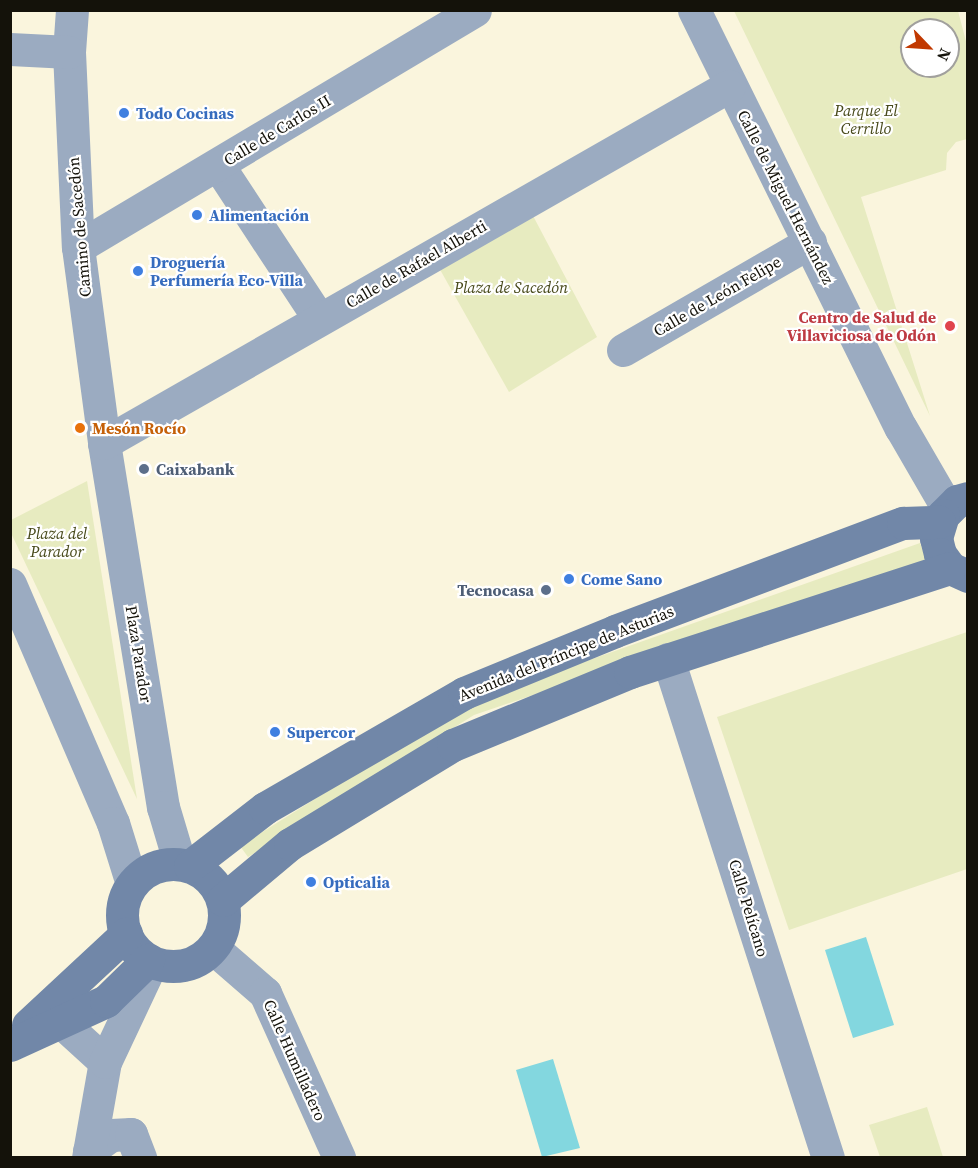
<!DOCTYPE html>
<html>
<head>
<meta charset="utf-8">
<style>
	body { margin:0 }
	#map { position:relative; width:978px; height:1168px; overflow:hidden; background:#faf5dd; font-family:"Source Serif 4",serif }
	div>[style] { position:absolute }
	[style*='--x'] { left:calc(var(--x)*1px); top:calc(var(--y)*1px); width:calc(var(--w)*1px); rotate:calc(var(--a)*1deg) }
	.green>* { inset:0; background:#e7ebc0 }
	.water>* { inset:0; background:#83d7df }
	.street>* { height:33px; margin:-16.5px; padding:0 16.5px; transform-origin:16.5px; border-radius:16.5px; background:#9babc1 }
	.secondary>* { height:33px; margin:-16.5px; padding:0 16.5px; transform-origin:16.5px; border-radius:16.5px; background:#7187a8 }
	.secondary>.ring { margin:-16.5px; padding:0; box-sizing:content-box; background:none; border:33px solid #7187a8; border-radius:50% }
	.dots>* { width:16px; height:16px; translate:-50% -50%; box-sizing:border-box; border:3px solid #fff; border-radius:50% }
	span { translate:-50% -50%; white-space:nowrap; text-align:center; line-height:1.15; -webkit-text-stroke:4.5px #fff; paint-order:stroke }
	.park-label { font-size:16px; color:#484a1b; font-style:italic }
	.shop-label { font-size:16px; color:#366cbe; font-weight:700 }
	.left { translate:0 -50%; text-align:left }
	.street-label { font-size:16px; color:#14120a }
	.health-label { font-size:16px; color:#be3a42; font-weight:700 }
	.right { translate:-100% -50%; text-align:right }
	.food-label { font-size:16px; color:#c56008; font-weight:700 }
	.service-label { font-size:16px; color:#4e5e75; font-weight:700 }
	.frame { position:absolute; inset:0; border:12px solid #14120a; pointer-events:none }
	.north { position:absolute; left:900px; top:18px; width:60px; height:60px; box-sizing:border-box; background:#fff; border:2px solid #a1a09d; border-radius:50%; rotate:115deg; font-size:16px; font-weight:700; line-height:24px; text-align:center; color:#14120a }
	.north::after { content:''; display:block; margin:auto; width:21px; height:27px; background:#c13901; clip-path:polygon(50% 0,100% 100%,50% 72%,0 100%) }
</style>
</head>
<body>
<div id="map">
	<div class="green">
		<i style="clip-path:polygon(evenodd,734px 11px,958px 11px,967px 45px,967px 139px,956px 142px,947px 153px,946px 170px,861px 197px,930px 416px,734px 11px,912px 30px,948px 30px,948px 66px,912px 66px,912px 30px)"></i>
		<i style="clip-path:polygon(531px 212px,597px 337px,509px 392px,438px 266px)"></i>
		<i style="clip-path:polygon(87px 481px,137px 799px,11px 533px,11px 520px)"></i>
		<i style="clip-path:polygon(920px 543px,927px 562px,474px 715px,248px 857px,240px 846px,468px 703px)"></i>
		<i style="clip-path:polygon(967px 632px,967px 869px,789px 930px,717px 717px)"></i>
		<i style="clip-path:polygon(927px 1107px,943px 1157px,880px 1157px,869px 1125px)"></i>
	</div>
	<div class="water">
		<i style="clip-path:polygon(866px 937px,894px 1025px,853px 1038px,825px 950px)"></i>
		<i style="clip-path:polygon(553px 1059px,580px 1148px,542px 1157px,516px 1070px)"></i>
	</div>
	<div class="street">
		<i style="--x:72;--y:10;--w:42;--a:94.1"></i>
		<i style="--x:69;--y:52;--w:195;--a:87.4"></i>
		<i style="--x:78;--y:247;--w:198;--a:82.4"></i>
		<i style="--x:104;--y:443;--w:369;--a:80.8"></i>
		<i style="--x:163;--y:807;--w:59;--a:73.4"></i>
		<i style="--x:694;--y:10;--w:466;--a:63.7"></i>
		<i style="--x:901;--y:428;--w:94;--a:59.9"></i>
		<i style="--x:10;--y:49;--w:59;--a:2.9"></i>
		<i style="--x:218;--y:165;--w:184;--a:56.7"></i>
		<i style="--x:78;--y:247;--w:462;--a:-30.8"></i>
		<i style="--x:623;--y:350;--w:216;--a:-30"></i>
		<i style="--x:104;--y:443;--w:720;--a:-29.74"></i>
		<i style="--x:10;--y:584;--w:260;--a:66.7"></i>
		<i style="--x:113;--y:823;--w:64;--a:72.7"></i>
		<i style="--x:668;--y:659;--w:524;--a:72.22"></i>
		<i style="--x:213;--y:948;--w:69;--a:40.9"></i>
		<i style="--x:265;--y:993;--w:181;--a:65.8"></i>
		<i style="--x:59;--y:1020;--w:62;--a:42.4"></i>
		<i style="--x:89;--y:1151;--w:27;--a:-36"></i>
		<i style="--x:111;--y:1135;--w:20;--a:-3"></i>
		<i style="--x:131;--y:1134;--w:26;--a:69"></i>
		<i style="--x:88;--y:1158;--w:97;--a:-80"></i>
		<i style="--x:105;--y:1062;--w:110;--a:-64.8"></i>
	</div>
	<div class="secondary">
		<i style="--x:968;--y:498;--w:11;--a:165"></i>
		<i style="--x:957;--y:501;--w:20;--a:135"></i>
		<i style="--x:943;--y:515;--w:24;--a:107"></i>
		<i style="--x:936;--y:538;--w:16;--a:76"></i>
		<i style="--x:940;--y:554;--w:17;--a:54"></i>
		<i style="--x:950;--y:568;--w:20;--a:24"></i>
		<i class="ring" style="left:122px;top:864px;width:69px;height:69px"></i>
		<i style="--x:190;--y:866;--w:95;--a:-37.7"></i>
		<i style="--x:265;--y:808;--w:230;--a:-30"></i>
		<i style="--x:464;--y:693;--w:163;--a:-22.3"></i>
		<i style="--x:615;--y:631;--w:308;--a:-20.6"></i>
		<i style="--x:903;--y:523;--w:36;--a:-2"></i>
		<i style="--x:223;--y:900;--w:87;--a:-39.9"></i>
		<i style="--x:290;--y:844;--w:191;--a:-31.3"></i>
		<i style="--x:453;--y:745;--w:191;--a:-22.4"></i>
		<i style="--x:630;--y:672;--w:336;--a:-18"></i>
		<i style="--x:28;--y:1025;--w:134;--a:-42.9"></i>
		<i style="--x:10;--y:1045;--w:106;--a:-24.6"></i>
		<i style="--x:106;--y:1001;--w:59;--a:-44.3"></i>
	</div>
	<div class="dots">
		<i style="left:124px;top:113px;background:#3f7fe0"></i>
		<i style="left:197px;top:215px;background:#3f7fe0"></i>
		<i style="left:138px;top:271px;background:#3f7fe0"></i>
		<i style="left:950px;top:326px;background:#e0444e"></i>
		<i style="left:80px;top:428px;background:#e8710a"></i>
		<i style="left:144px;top:469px;background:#5c6f8a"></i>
		<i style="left:569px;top:579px;background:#3f7fe0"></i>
		<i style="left:546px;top:590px;background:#5c6f8a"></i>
		<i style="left:275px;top:732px;background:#3f7fe0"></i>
		<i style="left:311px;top:882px;background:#3f7fe0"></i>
	</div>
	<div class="park-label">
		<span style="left:866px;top:119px">Parque El<br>Cerrillo</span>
		<span style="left:511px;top:287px">Plaza de Sacedón</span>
		<span style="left:57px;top:542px">Plaza del<br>Parador</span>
	</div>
	<div class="shop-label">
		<span class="left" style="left:136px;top:113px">Todo Cocinas</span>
		<span class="left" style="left:209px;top:215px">Alimentación</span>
		<span class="left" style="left:150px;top:271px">Droguería<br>Perfumería Eco-Villa</span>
		<span class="left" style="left:581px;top:579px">Come Sano</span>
		<span class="left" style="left:287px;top:732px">Supercor</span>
		<span class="left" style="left:323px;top:882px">Opticalia</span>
	</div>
	<div class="street-label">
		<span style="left:277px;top:130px;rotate:-31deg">Calle de Carlos II</span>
		<span style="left:786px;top:197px;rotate:63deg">Calle de Miguel Hernández</span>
		<span style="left:79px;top:227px;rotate:-95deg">Camino de Sacedón</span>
		<span style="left:416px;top:264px;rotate:-30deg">Calle de Rafael Alberti</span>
		<span style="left:717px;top:296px;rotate:-30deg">Calle de León Felipe</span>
		<span style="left:566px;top:653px;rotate:-22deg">Avenida del Príncipe de Asturias</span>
		<span style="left:139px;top:654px;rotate:81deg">Plaza Parador</span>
		<span style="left:749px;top:908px;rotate:73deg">Calle Pelícano</span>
		<span style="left:295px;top:1060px;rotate:66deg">Calle Humilladero</span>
	</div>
	<div class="health-label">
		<span class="right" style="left:936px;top:326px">Centro de Salud de<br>Villaviciosa de Odón</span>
	</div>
	<div class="food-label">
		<span class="left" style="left:92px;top:428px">Mesón Rocío</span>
	</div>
	<div class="service-label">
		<span class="left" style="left:156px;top:469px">Caixabank</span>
		<span class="right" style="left:534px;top:590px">Tecnocasa</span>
	</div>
	<div class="frame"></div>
	<div class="north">N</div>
</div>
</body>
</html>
